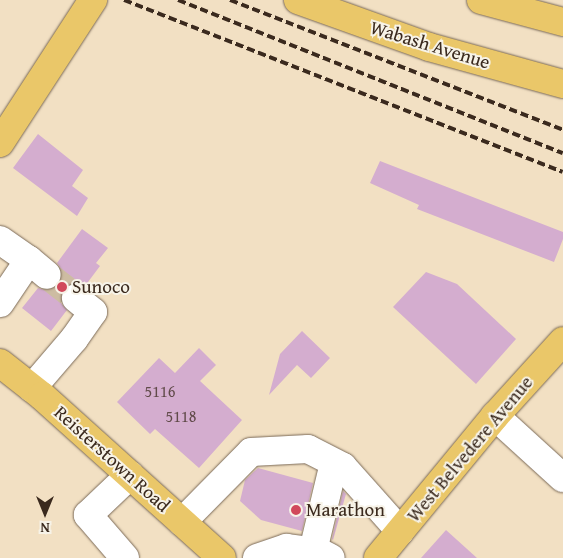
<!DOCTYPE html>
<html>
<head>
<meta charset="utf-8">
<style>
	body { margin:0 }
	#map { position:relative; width:563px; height:558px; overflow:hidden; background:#f2e0c3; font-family:"Gentium Book Plus",serif }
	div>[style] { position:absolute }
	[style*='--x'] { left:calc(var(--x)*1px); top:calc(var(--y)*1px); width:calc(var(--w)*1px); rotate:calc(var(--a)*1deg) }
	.building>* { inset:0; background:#d4adcf }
	.minor-tunnel>* { height:28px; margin-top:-14px; transform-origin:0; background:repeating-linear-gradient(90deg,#cdbca2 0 28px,transparent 0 42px) }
	.roads { filter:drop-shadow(0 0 1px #7b6a58) drop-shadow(0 0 1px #7b6a58) }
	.minor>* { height:28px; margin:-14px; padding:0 14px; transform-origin:14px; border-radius:14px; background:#fff }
	.major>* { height:28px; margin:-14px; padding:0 14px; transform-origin:14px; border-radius:14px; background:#eac769 }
	.rail>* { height:4px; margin-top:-2px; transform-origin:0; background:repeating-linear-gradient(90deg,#3b2a1e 0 8px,transparent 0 12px) }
	.dots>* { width:14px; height:14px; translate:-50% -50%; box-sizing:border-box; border:2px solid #f7f3e8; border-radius:50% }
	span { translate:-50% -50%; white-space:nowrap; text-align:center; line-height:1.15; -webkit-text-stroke:4px #f7f3e8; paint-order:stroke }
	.number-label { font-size:16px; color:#614b4a }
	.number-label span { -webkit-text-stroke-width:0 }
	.street-label { font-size:19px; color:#3b2a1e }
	.poi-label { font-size:19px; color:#3b2a1e }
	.left { translate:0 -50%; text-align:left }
	.north { position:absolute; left:20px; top:488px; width:50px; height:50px; -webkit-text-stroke:4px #f7f3e8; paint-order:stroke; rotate:180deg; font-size:14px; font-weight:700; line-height:20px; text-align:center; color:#3b2a1e }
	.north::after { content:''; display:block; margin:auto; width:18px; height:22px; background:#3b2a1e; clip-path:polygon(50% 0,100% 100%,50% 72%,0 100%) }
</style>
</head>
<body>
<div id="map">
	<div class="building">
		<i style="clip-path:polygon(38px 134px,83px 170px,72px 186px,88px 198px,77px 216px,13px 168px)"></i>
		<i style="clip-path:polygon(380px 161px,563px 232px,563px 239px,554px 262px,417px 209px,419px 205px,370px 183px)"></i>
		<i style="clip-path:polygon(82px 229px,108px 248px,96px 263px,100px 266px,85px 286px,79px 283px,71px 283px,64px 288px,61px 295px,61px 303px,67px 310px,51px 331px,22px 308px,38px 288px,45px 290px,52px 290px,59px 285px,62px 278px,62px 270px,57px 263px)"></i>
		<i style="clip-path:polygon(426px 272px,457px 284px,516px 339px,476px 384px,393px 307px)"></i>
		<i style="clip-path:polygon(302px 331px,330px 358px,311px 378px,297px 365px,269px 395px,280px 354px)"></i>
		<i style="clip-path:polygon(199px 348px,216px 365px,200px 381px,242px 420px,199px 468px,155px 429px,150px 434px,117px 402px,159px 358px,175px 373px)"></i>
		<i style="clip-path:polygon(258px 468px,313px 483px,302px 531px,261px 520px,240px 501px,245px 480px)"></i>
		<i style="clip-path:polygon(343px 491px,346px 494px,333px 540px,332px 539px)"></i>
		<i style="clip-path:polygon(446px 530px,477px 558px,421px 558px)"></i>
	</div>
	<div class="minor-tunnel">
		<i style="--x:47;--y:275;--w:37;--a:38"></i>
	</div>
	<div class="roads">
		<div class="minor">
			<i style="--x:0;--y:240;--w:35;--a:35"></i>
			<i style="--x:29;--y:260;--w:52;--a:124"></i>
			<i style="--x:29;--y:260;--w:23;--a:40"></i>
			<i style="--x:32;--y:388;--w:65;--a:-49.4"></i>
			<i style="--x:74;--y:339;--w:33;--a:-55"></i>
			<i style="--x:93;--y:312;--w:22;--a:-141"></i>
			<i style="--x:495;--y:416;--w:92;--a:42.4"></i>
			<i style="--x:182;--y:522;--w:98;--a:-45.4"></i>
			<i style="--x:251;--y:452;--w:57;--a:-3"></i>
			<i style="--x:308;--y:449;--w:39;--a:27"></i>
			<i style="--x:343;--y:467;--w:86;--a:48.3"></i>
			<i style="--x:313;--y:551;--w:90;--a:-76.6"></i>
			<i style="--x:125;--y:558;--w:57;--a:-130.7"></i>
			<i style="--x:88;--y:515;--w:58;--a:-43.6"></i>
			<i style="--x:257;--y:558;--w:31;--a:-19"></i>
			<i style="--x:286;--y:548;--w:33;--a:7"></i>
			<i style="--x:319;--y:552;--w:13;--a:27"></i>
		</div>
		<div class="major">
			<i style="--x:298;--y:0;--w:139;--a:19.7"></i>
			<i style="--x:429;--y:47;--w:139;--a:15.4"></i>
			<i style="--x:481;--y:0;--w:85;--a:15"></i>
			<i style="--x:0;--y:143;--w:171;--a:-57"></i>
			<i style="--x:0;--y:363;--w:53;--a:38.2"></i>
			<i style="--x:42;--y:396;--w:242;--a:42"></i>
			<i style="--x:378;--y:558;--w:184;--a:-50.5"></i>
			<i style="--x:495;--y:416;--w:101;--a:-47.8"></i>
		</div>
	</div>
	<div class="rail">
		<i style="--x:124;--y:0;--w:471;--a:21.4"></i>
		<i style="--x:178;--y:0;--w:414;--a:21.7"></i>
		<i style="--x:230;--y:0;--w:357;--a:21.3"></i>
	</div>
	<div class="dots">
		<i style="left:62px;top:287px;background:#d1495b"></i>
		<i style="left:296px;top:510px;background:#d1495b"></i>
	</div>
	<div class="number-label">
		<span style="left:160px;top:391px">5116</span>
		<span style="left:181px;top:416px">5118</span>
	</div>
	<div class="street-label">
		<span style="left:430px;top:45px;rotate:17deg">Wabash Avenue</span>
		<span style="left:470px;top:449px;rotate:-50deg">West Belvedere Avenue</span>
		<span style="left:112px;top:459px;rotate:42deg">Reisterstown Road</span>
	</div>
	<div class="poi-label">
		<span class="left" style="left:72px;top:287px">Sunoco</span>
		<span class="left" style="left:306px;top:510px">Marathon</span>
	</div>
	<div class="north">N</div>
</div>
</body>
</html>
